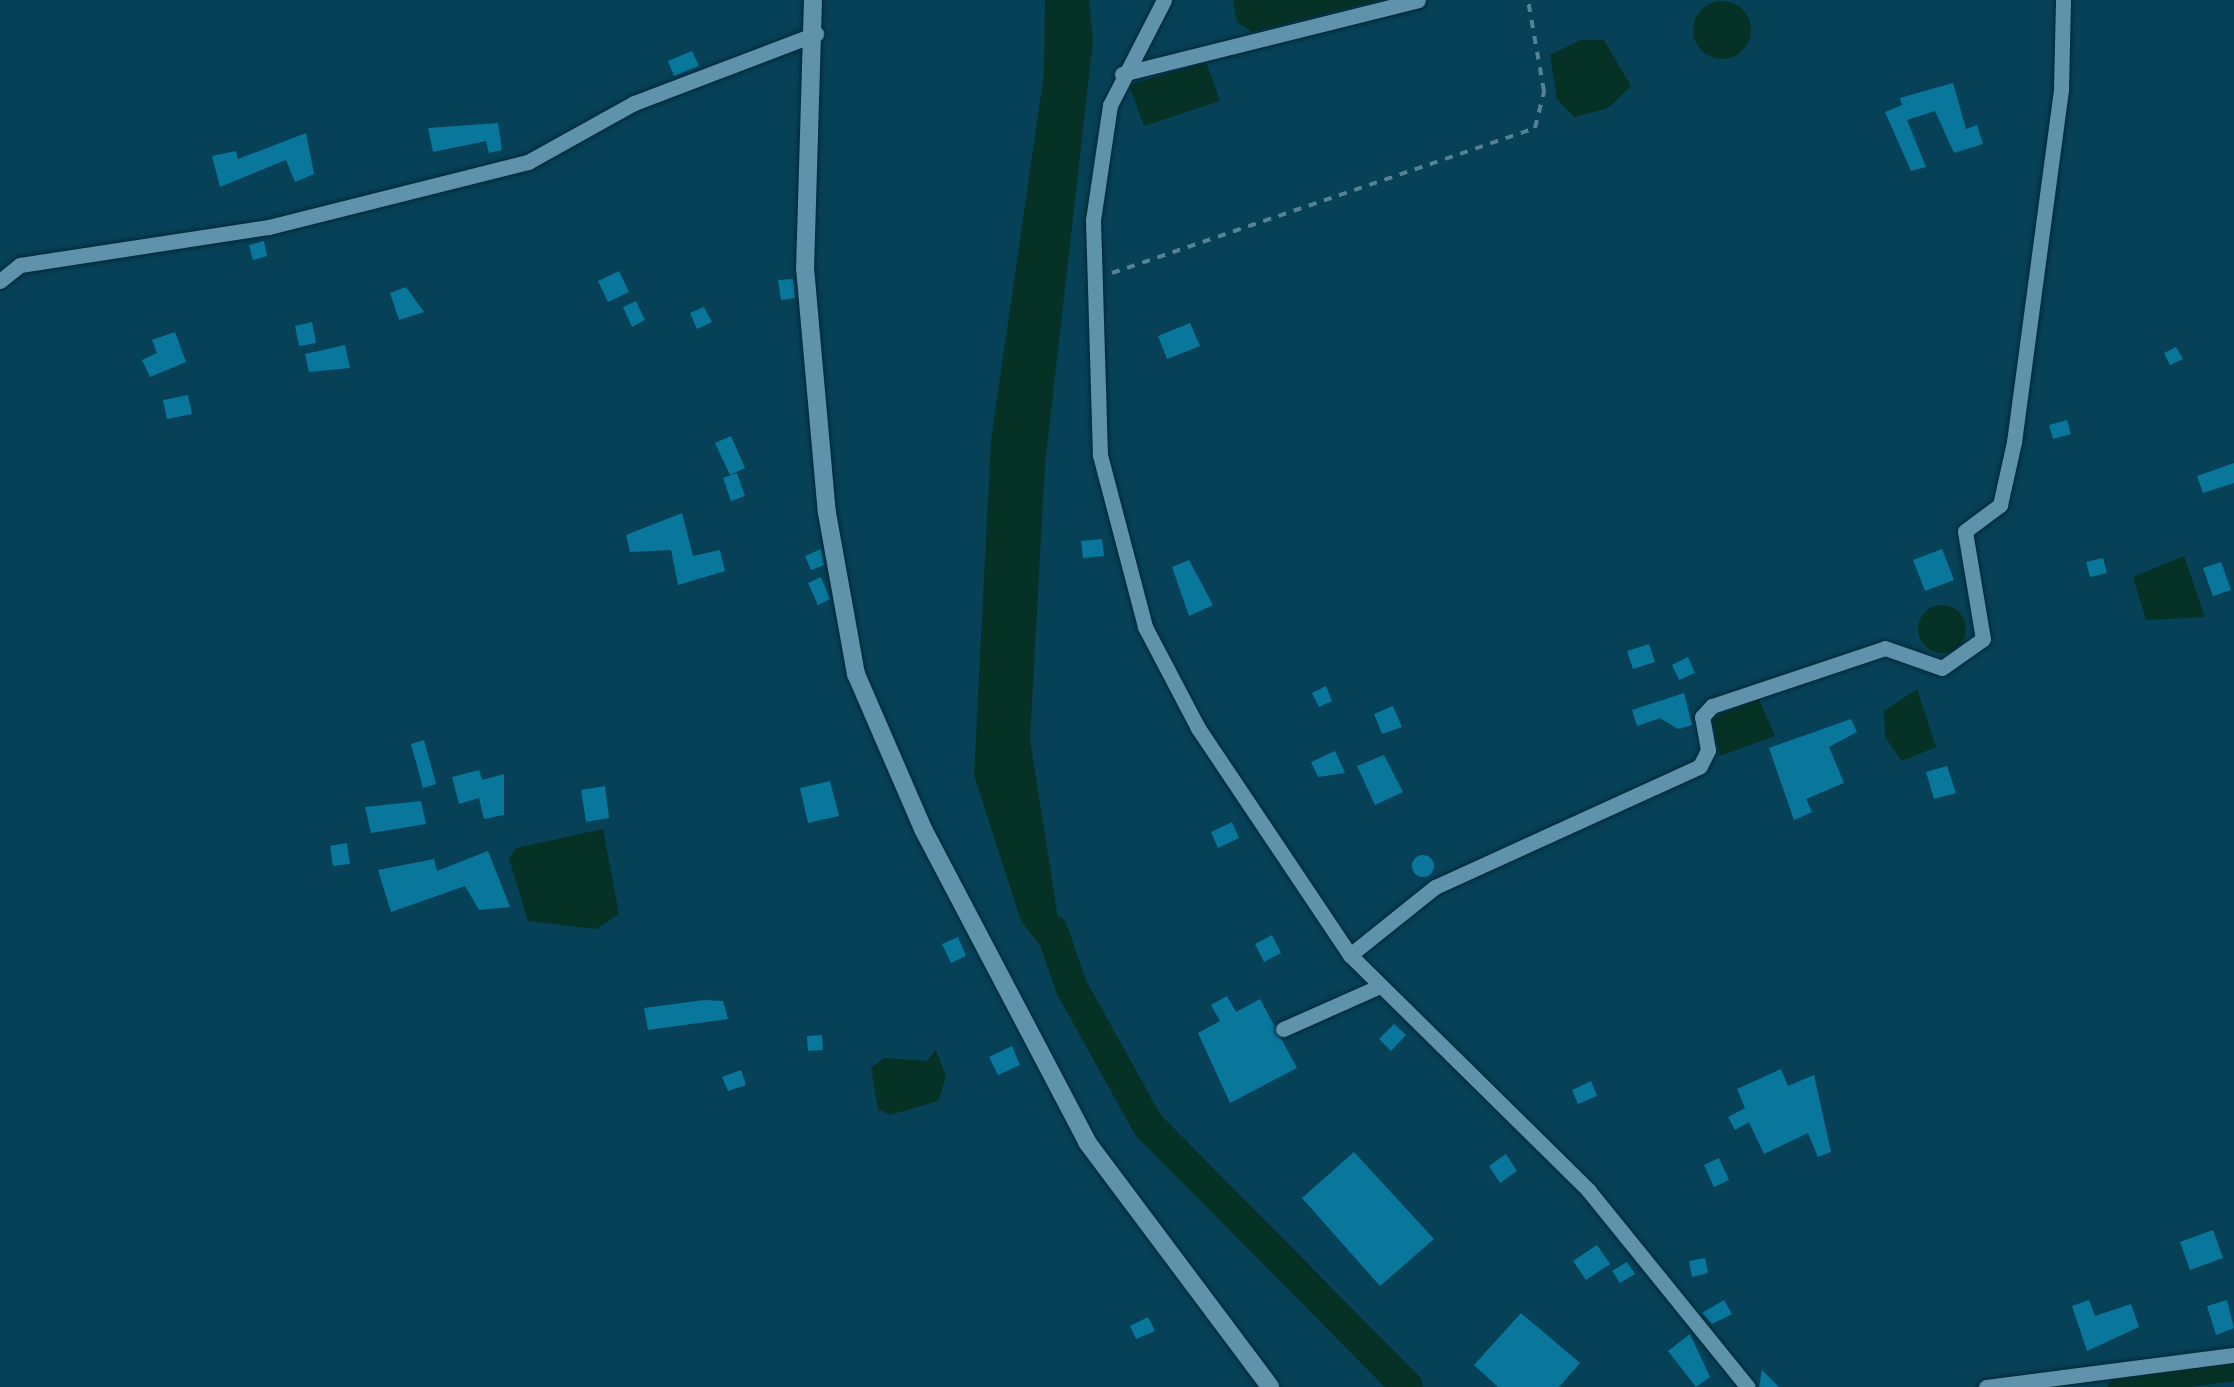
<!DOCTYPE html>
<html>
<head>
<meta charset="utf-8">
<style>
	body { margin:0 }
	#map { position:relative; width:2234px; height:1387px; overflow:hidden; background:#074157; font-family:Roboto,sans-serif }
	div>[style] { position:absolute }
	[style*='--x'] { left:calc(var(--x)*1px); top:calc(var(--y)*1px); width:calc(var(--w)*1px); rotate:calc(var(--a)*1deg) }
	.water>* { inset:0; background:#063225 }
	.round { border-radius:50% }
	.canal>* { height:20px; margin:-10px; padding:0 10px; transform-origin:10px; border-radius:10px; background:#063225 }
	.river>* { height:32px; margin:-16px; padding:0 16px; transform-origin:16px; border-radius:16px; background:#063225 }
	.building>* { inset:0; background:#09769b }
	.path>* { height:4px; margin-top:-2px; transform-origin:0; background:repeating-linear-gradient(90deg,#558295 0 8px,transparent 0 16px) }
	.roads { filter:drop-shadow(0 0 2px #002737) drop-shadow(0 0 2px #002737) }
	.minor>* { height:15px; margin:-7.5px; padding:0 7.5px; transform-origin:7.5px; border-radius:7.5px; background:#5f92ab }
	.tertiary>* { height:18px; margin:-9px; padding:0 9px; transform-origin:9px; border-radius:9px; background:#5f92ab }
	span { translate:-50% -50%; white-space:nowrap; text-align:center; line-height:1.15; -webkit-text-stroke:8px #074157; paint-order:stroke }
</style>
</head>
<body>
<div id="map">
	<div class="water">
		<i style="clip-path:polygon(1045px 0,1089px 0,1093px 41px,1045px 465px,1030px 739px,1068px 982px,1021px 921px,974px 775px,991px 440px,1044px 74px)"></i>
		<i style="clip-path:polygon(1233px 0,1379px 0,1252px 32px,1237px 22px)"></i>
		<i class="round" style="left:1693px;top:1px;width:58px;height:58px"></i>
		<i style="clip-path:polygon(1581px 40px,1604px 40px,1631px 86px,1608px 108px,1574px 117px,1557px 99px,1550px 55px)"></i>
		<i style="clip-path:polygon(1206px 62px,1220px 101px,1144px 126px,1129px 85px)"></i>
		<i style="clip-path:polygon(2184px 556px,2205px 617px,2146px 620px,2133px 577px)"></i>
		<i class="round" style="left:1918px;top:605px;width:48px;height:48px"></i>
		<i style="clip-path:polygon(1917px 689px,1936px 747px,1902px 761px,1885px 737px,1884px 711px)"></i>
		<i style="clip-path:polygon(1758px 697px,1775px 736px,1720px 756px,1712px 719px)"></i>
		<i style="clip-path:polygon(603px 829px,619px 914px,596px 929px,528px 921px,509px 858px,516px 848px)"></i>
		<i style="clip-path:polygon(936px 1050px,946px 1077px,938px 1101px,890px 1115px,878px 1109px,871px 1068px,884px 1058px,927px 1061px)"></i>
	</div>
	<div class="canal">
		<i style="--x:2118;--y:1387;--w:117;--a:-7.9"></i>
	</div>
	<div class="river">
		<i style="--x:1052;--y:931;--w:60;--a:70.7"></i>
		<i style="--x:1072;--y:988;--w:157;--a:61"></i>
		<i style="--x:1148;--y:1125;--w:368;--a:45.3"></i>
	</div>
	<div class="building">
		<i style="clip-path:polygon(692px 51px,699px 66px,674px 76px,668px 61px)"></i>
		<i style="clip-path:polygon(1953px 83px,1966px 129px,1977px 125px,1983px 144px,1954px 153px,1935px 111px,1907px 120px,1926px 167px,1911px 171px,1885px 112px,1902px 105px,1900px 98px)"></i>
		<i style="clip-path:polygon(498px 123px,502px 150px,489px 153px,486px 141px,433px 152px,428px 128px)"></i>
		<i style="clip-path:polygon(306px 133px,314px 174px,295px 182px,286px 160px,220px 187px,212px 156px,236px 151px,238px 159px)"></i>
		<i style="clip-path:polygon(264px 241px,267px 256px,253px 260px,249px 245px)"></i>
		<i style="clip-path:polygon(619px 271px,629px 292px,608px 302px,598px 281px)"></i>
		<i style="clip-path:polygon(793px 279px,795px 298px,781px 300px,778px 280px)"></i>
		<i style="clip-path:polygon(406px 287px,424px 312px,399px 320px,390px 293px)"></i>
		<i style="clip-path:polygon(636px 301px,645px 320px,632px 327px,623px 307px)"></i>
		<i style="clip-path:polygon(704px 307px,712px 322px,697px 329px,690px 313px)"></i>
		<i style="clip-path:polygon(312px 322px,316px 343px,299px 346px,295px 326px)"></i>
		<i style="clip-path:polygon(1190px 323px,1200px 346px,1167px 359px,1158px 336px)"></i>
		<i style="clip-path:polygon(175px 332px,186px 362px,150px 377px,142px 360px,157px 353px,152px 340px)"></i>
		<i style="clip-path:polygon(345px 345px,350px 368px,309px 372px,305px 354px)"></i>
		<i style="clip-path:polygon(2176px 347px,2183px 359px,2170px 365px,2164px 353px)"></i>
		<i style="clip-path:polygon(188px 395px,192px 414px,167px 419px,163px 400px)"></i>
		<i style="clip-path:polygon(2067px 420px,2071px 434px,2053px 439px,2049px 425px)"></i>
		<i style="clip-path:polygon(731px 436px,745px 468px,730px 475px,715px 443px)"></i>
		<i style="clip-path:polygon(2234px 463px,2234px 483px,2203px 493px,2197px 476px)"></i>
		<i style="clip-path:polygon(737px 473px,745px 496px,731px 501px,723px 478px)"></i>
		<i style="clip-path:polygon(682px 513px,693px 556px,720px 550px,725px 571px,678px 585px,671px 550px,630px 552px,626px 535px)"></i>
		<i style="clip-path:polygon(1102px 539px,1104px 556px,1083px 558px,1081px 541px)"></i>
		<i style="clip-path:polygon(821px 549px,824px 565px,811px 570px,805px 556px)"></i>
		<i style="clip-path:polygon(1942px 549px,1954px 580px,1925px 591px,1913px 560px)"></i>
		<i style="clip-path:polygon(2103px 558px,2107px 573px,2090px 577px,2086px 562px)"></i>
		<i style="clip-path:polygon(1189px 560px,1213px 605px,1189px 616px,1172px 567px)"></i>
		<i style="clip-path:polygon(2221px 562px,2231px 590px,2213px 596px,2203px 568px)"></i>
		<i style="clip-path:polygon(821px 577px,830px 599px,818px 605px,808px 583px)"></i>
		<i style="clip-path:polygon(1649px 644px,1655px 662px,1633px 669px,1627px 651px)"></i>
		<i style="clip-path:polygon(1688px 657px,1695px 673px,1679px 680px,1672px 665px)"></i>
		<i style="clip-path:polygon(1326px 686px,1332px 701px,1319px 707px,1312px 693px)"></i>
		<i style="clip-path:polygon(1684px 693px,1692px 725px,1678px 729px,1660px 718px,1637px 726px,1632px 710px)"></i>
		<i style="clip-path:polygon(1393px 706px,1402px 727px,1382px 734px,1374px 714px)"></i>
		<i style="clip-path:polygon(1851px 719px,1857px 732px,1829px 747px,1844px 783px,1806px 799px,1812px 812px,1794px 820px,1769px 748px)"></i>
		<i style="clip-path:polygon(424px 740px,436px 784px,423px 788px,411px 744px)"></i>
		<i style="clip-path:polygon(1335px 751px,1345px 773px,1318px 777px,1311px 762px)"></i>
		<i style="clip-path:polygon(1384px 755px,1403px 792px,1375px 805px,1357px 766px)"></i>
		<i style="clip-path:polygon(1947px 766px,1956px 793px,1934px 799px,1926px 772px)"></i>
		<i style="clip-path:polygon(479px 770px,482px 780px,504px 774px,504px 815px,484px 819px,479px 798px,459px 804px,452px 777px)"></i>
		<i style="clip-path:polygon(830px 781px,839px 816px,808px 823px,800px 788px)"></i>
		<i style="clip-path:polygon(605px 786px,609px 818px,586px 822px,581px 790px)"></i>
		<i style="clip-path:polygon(421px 801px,426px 824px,371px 833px,365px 807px)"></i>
		<i style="clip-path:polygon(1232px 822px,1239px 838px,1218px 848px,1211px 832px)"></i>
		<i style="clip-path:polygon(347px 843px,350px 864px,333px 866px,330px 846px)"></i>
		<i style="clip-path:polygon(488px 851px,510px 907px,479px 910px,465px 886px,391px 912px,378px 870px,434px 859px,437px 871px)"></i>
		<i class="round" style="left:1412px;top:855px;width:22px;height:22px"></i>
		<i style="clip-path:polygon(1272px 935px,1281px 953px,1264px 962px,1255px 944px)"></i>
		<i style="clip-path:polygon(958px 937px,966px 956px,951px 963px,942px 944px)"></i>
		<i style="clip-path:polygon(1227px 996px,1236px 1012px,1260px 999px,1297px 1068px,1230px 1103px,1198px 1033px,1220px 1021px,1211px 1005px)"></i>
		<i style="clip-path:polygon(704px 1000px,723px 1001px,728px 1019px,648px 1030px,644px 1008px)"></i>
		<i style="clip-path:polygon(1394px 1024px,1406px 1035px,1391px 1051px,1379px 1039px)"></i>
		<i style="clip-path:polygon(822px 1035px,823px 1050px,808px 1051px,807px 1036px)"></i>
		<i style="clip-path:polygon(1012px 1046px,1020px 1065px,998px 1075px,989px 1057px)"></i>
		<i style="clip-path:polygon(1781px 1069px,1788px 1086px,1814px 1075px,1831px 1152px,1818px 1157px,1808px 1133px,1764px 1154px,1749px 1122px,1735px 1130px,1728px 1117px,1745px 1108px,1737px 1089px)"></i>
		<i style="clip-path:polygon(741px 1070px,746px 1085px,728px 1091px,722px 1077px)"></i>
		<i style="clip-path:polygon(1591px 1081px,1597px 1096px,1578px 1104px,1572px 1090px)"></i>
		<i style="clip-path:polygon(1354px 1152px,1434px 1239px,1380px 1286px,1302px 1198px)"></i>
		<i style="clip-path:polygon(1506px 1154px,1517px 1171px,1500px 1183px,1489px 1166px)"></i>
		<i style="clip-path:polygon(1719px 1158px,1729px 1180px,1714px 1187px,1704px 1165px)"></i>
		<i style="clip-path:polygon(2213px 1230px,2223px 1258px,2190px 1270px,2180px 1242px)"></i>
		<i style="clip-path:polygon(1597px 1245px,1610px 1264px,1586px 1280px,1573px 1261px)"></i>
		<i style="clip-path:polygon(1705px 1258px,1708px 1273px,1692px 1277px,1689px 1261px)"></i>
		<i style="clip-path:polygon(1627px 1262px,1635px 1274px,1620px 1283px,1612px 1271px)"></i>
		<i style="clip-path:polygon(1724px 1300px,1732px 1314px,1712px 1324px,1702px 1313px)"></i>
		<i style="clip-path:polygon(2089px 1300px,2095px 1316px,2131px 1304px,2139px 1327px,2087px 1351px,2072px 1306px)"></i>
		<i style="clip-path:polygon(2227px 1300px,2234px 1328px,2216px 1335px,2207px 1306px)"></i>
		<i style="clip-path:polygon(1521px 1313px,1580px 1363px,1559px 1387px,1498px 1387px,1474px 1365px)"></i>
		<i style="clip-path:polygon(1148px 1317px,1155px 1331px,1136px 1339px,1130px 1326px)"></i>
		<i style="clip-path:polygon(1690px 1334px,1710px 1377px,1696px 1387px,1668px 1351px)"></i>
		<i style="clip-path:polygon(1762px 1370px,1779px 1387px,1759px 1387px)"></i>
	</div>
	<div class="path">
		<i style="--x:1112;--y:273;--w:447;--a:-18.9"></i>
		<i style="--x:1535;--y:128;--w:38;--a:-76"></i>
		<i style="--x:1544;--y:91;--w:92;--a:-100"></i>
	</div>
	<div class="roads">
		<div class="minor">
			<i style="--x:1164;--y:0;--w:118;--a:117.2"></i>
			<i style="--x:1110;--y:105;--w:116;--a:98.4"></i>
			<i style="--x:1093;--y:220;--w:235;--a:88.3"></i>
			<i style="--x:1100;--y:455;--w:178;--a:75.3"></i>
			<i style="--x:1145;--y:627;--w:114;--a:62.3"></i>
			<i style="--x:1198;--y:728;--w:273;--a:56.2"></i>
			<i style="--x:1350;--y:955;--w:336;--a:44.6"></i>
			<i style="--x:1589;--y:1191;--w:252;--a:51"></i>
			<i style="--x:1122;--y:74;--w:305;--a:-14"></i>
			<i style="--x:0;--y:281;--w:26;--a:-39"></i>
			<i style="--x:20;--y:265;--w:252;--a:-8.7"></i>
			<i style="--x:269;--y:227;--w:267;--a:-14.1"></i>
			<i style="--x:528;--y:162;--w:121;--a:-29.1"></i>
			<i style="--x:634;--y:103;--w:195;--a:-20.8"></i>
			<i style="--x:1350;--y:955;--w:109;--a:-38.7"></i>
			<i style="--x:1435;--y:887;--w:291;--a:-24.5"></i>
			<i style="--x:1700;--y:766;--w:18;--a:-63"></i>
			<i style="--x:1708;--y:750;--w:34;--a:-100"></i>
			<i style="--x:1702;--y:717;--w:15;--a:-48"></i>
			<i style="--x:1712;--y:706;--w:182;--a:-18.5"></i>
			<i style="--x:1885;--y:648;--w:60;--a:19.3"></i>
			<i style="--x:1942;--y:668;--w:50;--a:-35.3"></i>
			<i style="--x:1983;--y:639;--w:109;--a:-99.5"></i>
			<i style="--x:1965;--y:531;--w:44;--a:-36.6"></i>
			<i style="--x:2000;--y:505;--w:65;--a:-77.5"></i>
			<i style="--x:2014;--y:442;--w:356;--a:-82.4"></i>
			<i style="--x:2061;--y:89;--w:89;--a:-88.7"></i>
			<i style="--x:1283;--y:1029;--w:106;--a:-23.9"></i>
			<i style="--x:1986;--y:1387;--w:250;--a:-7.4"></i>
		</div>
		<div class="tertiary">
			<i style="--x:813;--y:0;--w:268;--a:91.7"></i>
			<i style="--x:805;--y:268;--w:246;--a:84.9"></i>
			<i style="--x:827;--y:513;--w:164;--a:79.8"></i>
			<i style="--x:856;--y:674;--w:169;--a:66.6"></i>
			<i style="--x:923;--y:829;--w:353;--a:62.3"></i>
			<i style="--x:1087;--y:1142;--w:306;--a:53.2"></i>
		</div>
	</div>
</div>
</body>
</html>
